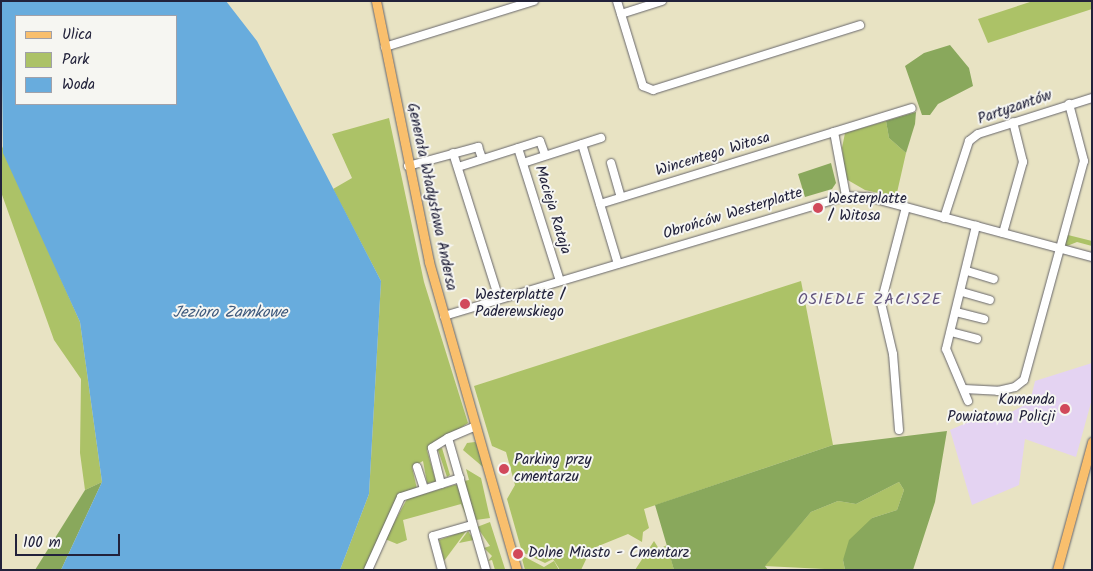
<!DOCTYPE html>
<html>
<head>
<meta charset="utf-8">
<style>
	body { margin:0 }
	#map { position:relative; width:1093px; height:571px; overflow:hidden; background:#e8e3c3; font-family:Kalam,sans-serif }
	div>[style] { position:absolute }
	[style*='--x'] { left:calc(var(--x)*1px); top:calc(var(--y)*1px); width:calc(var(--w)*1px); rotate:calc(var(--a)*1deg) }
	.built>* { inset:0; background:#e4d3f2 }
	.green>* { inset:0; background:#acc267 }
	.forest>* { inset:0; background:#89a85c }
	.water>* { inset:0; background:#68acdd }
	.roads { filter:drop-shadow(0 0 1px #67666b) drop-shadow(0 0 1px #67666b) }
	.minor>* { height:8px; margin:-4px; padding:0 4px; transform-origin:4px; border-radius:4px; background:#fff }
	.major>* { height:9px; margin:-4.5px; padding:0 4.5px; transform-origin:4.5px; border-radius:4.5px; background:#f9bf6d }
	.dots>* { width:14px; height:14px; translate:-50% -50%; box-sizing:border-box; border:2px solid #f6f6f2; border-radius:50% }
	span { translate:-50% -50%; white-space:nowrap; text-align:center; line-height:1.15; -webkit-text-stroke:4px #f6f6f2; paint-order:stroke }
	.street-label { font-size:15px; color:#22223b }
	.poi-label { font-size:15px; color:#22223b }
	.left { translate:0 -50%; text-align:left }
	.right { translate:-100% -50%; text-align:right }
	.neighbourhood-label { font-size:16px; color:#62547d; letter-spacing:1px }
	.water-label { font-size:16px; color:#3e597c; font-style:italic }
	.frame { position:absolute; inset:0; border:2px solid #22223b; pointer-events:none }
	.legend { position:absolute; left:15px; top:15px; width:162px; height:90px; box-sizing:border-box; background:#f6f6f2; border:1px solid #a1a1a9; margin:0; padding:6px 9px; list-style:none; font-size:15px; color:#22223b }
	.legend li { display:flex; align-items:center; gap:10px; height:25px }
	.legend b { width:25px; border:1px solid #a1a1a9 }
	.scale { position:absolute; left:15px; top:534px; width:105px; height:22px; box-sizing:border-box; border:2px solid #22223b; border-top:0; padding-left:6px; font-size:15px; line-height:18px; white-space:nowrap; color:#22223b; -webkit-text-stroke:4px #f6f6f2; paint-order:stroke }
</style>
</head>
<body>
<div id="map">
	<div class="built">
		<i style="clip-path:polygon(1092px 363px,1092px 399px,1076px 457px,1025px 439px,1019px 485px,972px 505px,950px 430px,985px 415px,993px 422px,1030px 402px,1035px 381px)"></i>
	</div>
	<div class="green">
		<i style="clip-path:polygon(1033px 1px,1092px 1px,1092px 9px,988px 43px,978px 19px)"></i>
		<i style="clip-path:polygon(389px 118px,424px 282px,468px 423px,427px 450px,436px 482px,427px 483px,423px 461px,412px 467px,417px 489px,398px 495px,365px 570px,340px 570px,369px 494px,381px 281px,333px 189px,352px 178px,332px 134px)"></i>
		<i style="clip-path:polygon(886px 121px,889px 138px,906px 153px,896px 197px,865px 190px,846px 179px,842px 148px,845px 133px)"></i>
		<i style="clip-path:polygon(1px 144px,80px 322px,102px 482px,85px 490px,80px 453px,81px 379px,54px 340px,1px 192px)"></i>
		<i style="clip-path:polygon(1068px 235px,1092px 241px,1092px 246px,1077px 242px,1067px 246px,1062px 243px)"></i>
		<i style="clip-path:polygon(801px 281px,833px 445px,644px 509px,649px 528px,643px 532px,642px 542px,628px 534px,591px 549px,581px 570px,560px 570px,553px 559px,545px 563px,522px 552px,507px 499px,515px 485px,506px 452px,492px 446px,474px 386px)"></i>
		<i style="clip-path:polygon(475px 442px,478px 445px,483px 467px,463px 450px,467px 443px)"></i>
		<i style="clip-path:polygon(446px 447px,442px 448px,450px 475px,447px 477px,438px 450px,434px 450px)"></i>
		<i style="clip-path:polygon(466px 469px,481px 478px,490px 518px,476px 520px,464px 481px,469px 480px)"></i>
		<i style="clip-path:polygon(899px 482px,904px 490px,897px 510px,872px 518px,843px 560px,845px 570px,764px 566px,811px 512px,838px 501px,856px 504px)"></i>
		<i style="clip-path:polygon(454px 485px,459px 485px,468px 520px,461px 504px,403px 520px,407px 540px,397px 544px,385px 539px,407px 499px)"></i>
		<i style="clip-path:polygon(490px 522px,505px 569px,503px 570px,495px 570px,492px 560px,488px 561px,492px 556px,484px 548px,490px 546px,477px 527px)"></i>
		<i style="clip-path:polygon(467px 530px,444px 561px,439px 540px)"></i>
		<i style="clip-path:polygon(468px 531px,474px 540px,459px 543px)"></i>
		<i style="clip-path:polygon(654px 541px,659px 549px,667px 545px,674px 570px,635px 570px)"></i>
		<i style="clip-path:polygon(521px 555px,544px 567px,554px 561px,559px 570px,525px 570px)"></i>
	</div>
	<div class="forest">
		<i style="clip-path:polygon(950px 45px,969px 68px,973px 86px,938px 104px,930px 115px,922px 115px,905px 66px,924px 53px)"></i>
		<i style="clip-path:polygon(916px 112px,915px 124px,906px 153px,889px 138px,886px 121px)"></i>
		<i style="clip-path:polygon(831px 163px,836px 183px,832px 189px,805px 197px,798px 174px)"></i>
		<i style="clip-path:polygon(947px 431px,935px 502px,913px 570px,845px 570px,843px 560px,849px 540px,872px 518px,897px 510px,904px 490px,899px 482px,856px 504px,838px 501px,811px 512px,765px 566px,768px 570px,674px 570px,655px 505px,833px 445px)"></i>
		<i style="clip-path:polygon(102px 482px,61px 570px,35px 570px,85px 490px)"></i>
	</div>
	<div class="water">
		<i style="clip-path:polygon(evenodd,1px 1px,226px 1px,257px 41px,381px 281px,369px 494px,340px 570px,61px 570px,102px 482px,80px 322px,3px 153px,1px 1px,16px 16px,176px 16px,176px 104px,16px 104px,16px 16px)"></i>
	</div>
	<div class="roads">
		<div class="minor">
			<i style="--x:617;--y:1;--w:89;--a:73"></i>
			<i style="--x:643;--y:86;--w:11;--a:22"></i>
			<i style="--x:653;--y:90;--w:217;--a:-17.4"></i>
			<i style="--x:621;--y:14;--w:43;--a:-17.6"></i>
			<i style="--x:385;--y:47;--w:156;--a:-17.2"></i>
			<i style="--x:834;--y:132;--w:65;--a:79.4"></i>
			<i style="--x:582;--y:144;--w:125;--a:73.3"></i>
			<i style="--x:518;--y:148;--w:139;--a:72.5"></i>
			<i style="--x:453;--y:153;--w:153;--a:72.5"></i>
			<i style="--x:523;--y:163;--w:82;--a:-17.8"></i>
			<i style="--x:611;--y:163;--w:35;--a:74"></i>
			<i style="--x:408;--y:166;--w:73;--a:-15.2"></i>
			<i style="--x:478;--y:147;--w:12;--a:70"></i>
			<i style="--x:458;--y:167;--w:86;--a:-17.6"></i>
			<i style="--x:540;--y:141;--w:15;--a:70"></i>
			<i style="--x:600;--y:204;--w:326;--a:-17.1"></i>
			<i style="--x:944;--y:218;--w:81;--a:-72"></i>
			<i style="--x:969;--y:141;--w:11;--a:-38"></i>
			<i style="--x:978;--y:134;--w:120;--a:-17.5"></i>
			<i style="--x:1003;--y:233;--w:74;--a:-74.3"></i>
			<i style="--x:1023;--y:162;--w:41;--a:-104"></i>
			<i style="--x:967;--y:271;--w:28;--a:17"></i>
			<i style="--x:962;--y:292;--w:29;--a:16"></i>
			<i style="--x:956;--y:312;--w:29;--a:14"></i>
			<i style="--x:444;--y:316;--w:420;--a:-16.6"></i>
			<i style="--x:846;--y:196;--w:22;--a:3"></i>
			<i style="--x:868;--y:197;--w:232;--a:15"></i>
			<i style="--x:951;--y:332;--w:27;--a:15"></i>
			<i style="--x:964;--y:389;--w:34;--a:3"></i>
			<i style="--x:998;--y:391;--w:17;--a:-13"></i>
			<i style="--x:1015;--y:387;--w:11;--a:-38"></i>
			<i style="--x:1024;--y:380;--w:227;--a:-74.7"></i>
			<i style="--x:1084;--y:161;--w:59;--a:-104.7"></i>
			<i style="--x:968;--y:401;--w:56;--a:-112.9"></i>
			<i style="--x:946;--y:349;--w:127;--a:-76.3"></i>
			<i style="--x:476;--y:426;--w:30;--a:157"></i>
			<i style="--x:448;--y:438;--w:137;--a:73.9"></i>
			<i style="--x:899;--y:430;--w:76;--a:-94.5"></i>
			<i style="--x:893;--y:354;--w:52;--a:-103.2"></i>
			<i style="--x:881;--y:303;--w:99;--a:-75.4"></i>
			<i style="--x:417;--y:467;--w:23;--a:72"></i>
			<i style="--x:441;--y:484;--w:37;--a:-104"></i>
			<i style="--x:432;--y:448;--w:19;--a:-32"></i>
			<i style="--x:368;--y:570;--w:80;--a:-65.7"></i>
			<i style="--x:401;--y:497;--w:62;--a:-17.9"></i>
			<i style="--x:442;--y:570;--w:35;--a:-105"></i>
			<i style="--x:433;--y:536;--w:41;--a:-15.8"></i>
		</div>
		<div class="major">
			<i style="--x:376;--y:1;--w:266;--a:78.5"></i>
			<i style="--x:429;--y:262;--w:320;--a:74.1"></i>
			<i style="--x:1057;--y:570;--w:133;--a:-74.7"></i>
		</div>
	</div>
	<div class="dots">
		<i style="left:818px;top:208px;background:#d1495b"></i>
		<i style="left:465px;top:304px;background:#d1495b"></i>
		<i style="left:1065px;top:409px;background:#d1495b"></i>
		<i style="left:504px;top:469px;background:#d1495b"></i>
		<i style="left:518px;top:554px;background:#d1495b"></i>
	</div>
	<div class="street-label">
		<span style="left:1015px;top:108px;rotate:-19deg">Partyzantów</span>
		<span style="left:713px;top:155px;rotate:-17deg">Wincentego Witosa</span>
		<span style="left:431px;top:197px;rotate:78deg">Generała Władysława Andersa</span>
		<span style="left:552px;top:210px;rotate:73deg">Macieja Rataja</span>
		<span style="left:733px;top:214px;rotate:-17deg">Obrońców Westerplatte</span>
	</div>
	<div class="poi-label">
		<span class="left" style="left:828px;top:208px">Westerplatte<br>/ Witosa</span>
		<span class="left" style="left:475px;top:304px">Westerplatte /<br>Paderewskiego</span>
		<span class="right" style="left:1055px;top:409px">Komenda<br>Powiatowa Policji</span>
		<span class="left" style="left:514px;top:469px">Parking przy<br>cmentarzu</span>
		<span class="left" style="left:528px;top:554px">Dolne Miasto - Cmentarz</span>
	</div>
	<div class="neighbourhood-label">
		<span style="left:870px;top:300px">OSIEDLE ZACISZE</span>
	</div>
	<div class="water-label">
		<span style="left:230px;top:313px">Jezioro Zamkowe</span>
	</div>
	<div class="frame"></div>
	<ul class="legend">
	<li><b style="height:6px;background:#f9bf6d"></b>Ulica</li>
	<li><b style="height:14px;background:#acc267"></b>Park</li>
	<li><b style="height:14px;background:#68acdd"></b>Woda</li>
	</ul>
	<div class="scale">100 m</div>
</div>
</body>
</html>
